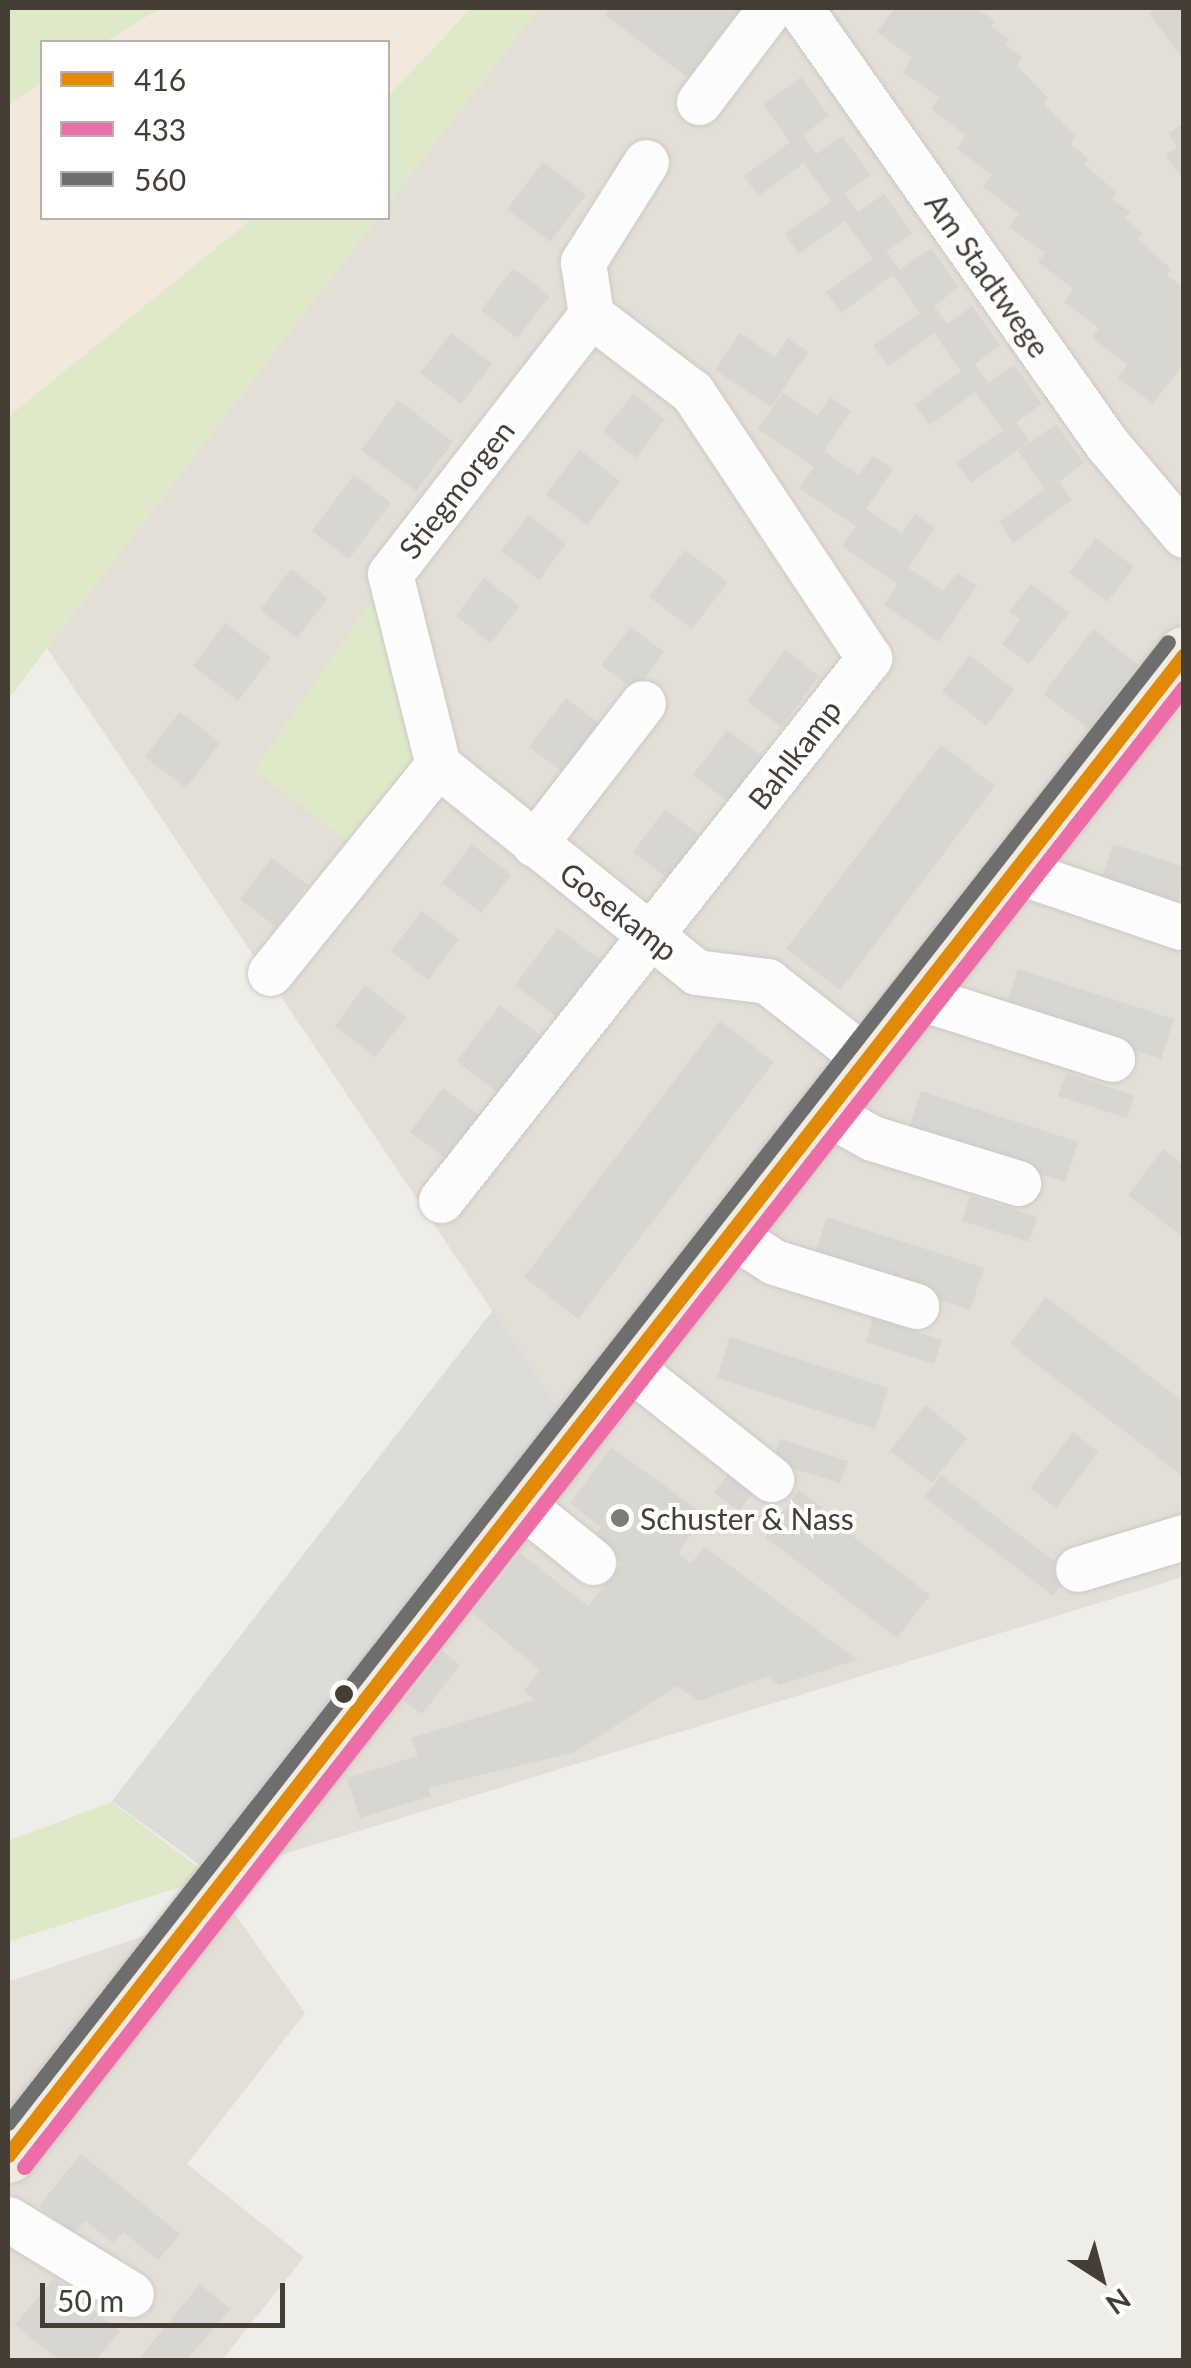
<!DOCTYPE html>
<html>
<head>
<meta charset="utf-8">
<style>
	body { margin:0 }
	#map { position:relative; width:1191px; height:2368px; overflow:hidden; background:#efede8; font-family:Lato,sans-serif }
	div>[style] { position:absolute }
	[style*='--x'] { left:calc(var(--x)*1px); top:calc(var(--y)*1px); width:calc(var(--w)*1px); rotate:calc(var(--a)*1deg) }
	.residential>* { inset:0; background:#e3ded6 }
	.commercial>* { inset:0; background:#f2e8db }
	.green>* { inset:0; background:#dee9c9 }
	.parking>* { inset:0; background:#dedcd8 }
	.building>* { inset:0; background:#d8d6d1 }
	.roads { filter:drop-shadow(0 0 2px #cbc9c4) drop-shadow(0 0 2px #cbc9c4) }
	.minor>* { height:45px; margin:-22.5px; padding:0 22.5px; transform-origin:22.5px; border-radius:22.5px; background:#fdfcfc }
	.major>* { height:55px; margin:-27.5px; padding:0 27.5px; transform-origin:27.5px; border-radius:27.5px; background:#f0ebe3 }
	.bus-1>* { height:15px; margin:-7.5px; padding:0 7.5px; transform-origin:7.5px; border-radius:7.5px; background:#e28a05 }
	.bus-2>* { height:15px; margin:-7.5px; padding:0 7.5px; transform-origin:7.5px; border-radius:7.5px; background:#ed6ea7 }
	.bus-3>* { height:15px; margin:-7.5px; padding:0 7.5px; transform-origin:7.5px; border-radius:7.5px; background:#6e6e6e }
	.dots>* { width:28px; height:28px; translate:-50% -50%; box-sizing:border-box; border:5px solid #fff; border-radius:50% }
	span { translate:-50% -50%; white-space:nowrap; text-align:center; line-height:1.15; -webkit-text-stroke:8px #fff; paint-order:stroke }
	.street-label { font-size:30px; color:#453e35 }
	.poi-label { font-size:30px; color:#453e35 }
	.left { translate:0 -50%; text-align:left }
	.frame { position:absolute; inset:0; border:10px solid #453e35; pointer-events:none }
	.legend { position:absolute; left:40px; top:40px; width:350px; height:180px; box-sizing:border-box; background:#fff; border:2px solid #b5b2ae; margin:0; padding:12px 18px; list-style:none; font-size:30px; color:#453e35 }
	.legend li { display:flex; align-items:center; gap:20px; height:50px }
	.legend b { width:50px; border:2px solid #b5b2ae }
	.north { position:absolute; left:1051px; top:2228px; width:100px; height:100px; -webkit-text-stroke:8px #fff; paint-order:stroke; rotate:144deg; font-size:28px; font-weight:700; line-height:40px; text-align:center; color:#453e35 }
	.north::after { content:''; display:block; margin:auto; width:35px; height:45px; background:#453e35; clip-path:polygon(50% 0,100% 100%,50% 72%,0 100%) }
	.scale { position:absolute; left:40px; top:2283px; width:245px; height:45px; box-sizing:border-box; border:5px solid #453e35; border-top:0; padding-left:12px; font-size:30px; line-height:35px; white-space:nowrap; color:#453e35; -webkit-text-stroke:8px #fff; paint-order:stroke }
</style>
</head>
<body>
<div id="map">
	<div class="residential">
		<i style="clip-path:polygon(539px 8px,1183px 8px,1183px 1577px,216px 1875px,562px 1415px,47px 648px,377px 218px,388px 218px,388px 204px)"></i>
		<i style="clip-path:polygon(230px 1907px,305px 2013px,187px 2164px,304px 2257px,222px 2360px,8px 2360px,8px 1982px)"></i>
	</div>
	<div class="commercial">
		<i style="clip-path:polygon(8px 8px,539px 8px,388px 204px,388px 42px,42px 42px,42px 218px,377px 218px,8px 699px)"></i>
	</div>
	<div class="green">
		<i style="clip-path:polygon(8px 8px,161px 8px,105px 42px,42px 42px,42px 82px,9px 104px)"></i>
		<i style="clip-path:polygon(472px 8px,539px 8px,388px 204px,388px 96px)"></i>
		<i style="clip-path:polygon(253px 218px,377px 218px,8px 699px,8px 417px)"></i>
		<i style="clip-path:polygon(390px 574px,438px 765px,365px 855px,254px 770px)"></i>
		<i style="clip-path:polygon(112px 1802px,202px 1870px,190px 1884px,8px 1942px,8px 1841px)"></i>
	</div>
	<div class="parking">
		<i style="clip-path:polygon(493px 1310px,563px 1415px,205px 1869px,112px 1801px)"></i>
	</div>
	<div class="building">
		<i style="clip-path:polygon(610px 8px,741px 8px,688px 78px,605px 15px)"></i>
		<i style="clip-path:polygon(895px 8px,976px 8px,995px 21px,991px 26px,1010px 40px,1005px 45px,1022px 58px,1017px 66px,1048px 98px,1044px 104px,1075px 136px,1070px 144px,1088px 158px,1084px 164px,1117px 193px,1112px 199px,1130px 212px,1125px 219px,1143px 233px,1138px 239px,1171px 269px,1167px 275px,1184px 288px,1184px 363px,1153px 404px,1118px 378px,1128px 365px,1092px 338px,1099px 328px,1064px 302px,1073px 289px,1038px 262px,1045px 253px,1009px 227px,1019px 214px,983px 187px,992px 175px,957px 149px,966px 135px,931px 109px,939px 98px,903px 72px,912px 58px,877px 32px)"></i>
		<i style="clip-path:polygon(1156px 8px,1184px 8px,1184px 60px,1149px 13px)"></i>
		<i style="clip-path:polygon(801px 77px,829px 116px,803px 135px,817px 154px,842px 136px,871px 175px,845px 193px,858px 212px,884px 194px,912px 233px,886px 252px,900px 270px,931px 248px,959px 287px,934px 306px,947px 324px,972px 306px,1000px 345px,975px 364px,988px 383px,1014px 365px,1042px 404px,1016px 422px,1030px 441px,971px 483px,956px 463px,1003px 430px,975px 392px,930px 425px,915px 405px,961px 371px,934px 333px,888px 366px,873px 346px,920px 313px,893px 275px,841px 313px,826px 292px,873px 259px,845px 221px,799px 254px,785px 234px,831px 201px,804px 163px,758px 196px,744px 176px,790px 142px,763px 105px)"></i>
		<i style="clip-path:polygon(1184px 123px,1184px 180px,1166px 155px,1177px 147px,1168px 133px)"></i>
		<i style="clip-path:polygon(543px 162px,586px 195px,550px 242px,507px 209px)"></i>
		<i style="clip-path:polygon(513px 268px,550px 296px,517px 338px,481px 310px)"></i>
		<i style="clip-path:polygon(451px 333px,492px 364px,461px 404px,420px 373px)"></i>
		<i style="clip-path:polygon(740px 333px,775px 357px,788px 338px,808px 352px,771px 407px,715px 370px)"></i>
		<i style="clip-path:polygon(783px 393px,818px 416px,830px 397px,851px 411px,824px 451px,859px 475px,872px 456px,893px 469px,866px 509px,902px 533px,915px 514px,935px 528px,908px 568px,943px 591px,957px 573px,977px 586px,939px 642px,884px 605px,898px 584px,842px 546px,856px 526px,799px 488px,814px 467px,758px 429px)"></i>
		<i style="clip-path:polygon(633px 394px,665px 419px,636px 458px,603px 432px)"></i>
		<i style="clip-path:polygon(398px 400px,453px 442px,416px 491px,361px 450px)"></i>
		<i style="clip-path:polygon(1056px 424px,1084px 463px,1059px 482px,1072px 500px,1013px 543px,999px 522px,1045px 489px,1018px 451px)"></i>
		<i style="clip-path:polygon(580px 450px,620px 481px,587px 525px,546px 494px)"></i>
		<i style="clip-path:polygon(354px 475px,391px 503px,349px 559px,312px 531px)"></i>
		<i style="clip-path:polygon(529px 515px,566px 544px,539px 580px,501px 551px)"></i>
		<i style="clip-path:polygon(1096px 538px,1134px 567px,1107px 602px,1069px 573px)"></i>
		<i style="clip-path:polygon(685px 550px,728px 582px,692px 629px,649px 597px)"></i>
		<i style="clip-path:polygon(291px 569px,328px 598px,297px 638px,260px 610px)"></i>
		<i style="clip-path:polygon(484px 578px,520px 606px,491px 643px,456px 616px)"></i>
		<i style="clip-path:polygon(1031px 584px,1069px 613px,1029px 664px,1002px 644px,1020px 620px,1009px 612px)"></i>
		<i style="clip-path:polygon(225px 623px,271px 658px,238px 701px,193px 666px)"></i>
		<i style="clip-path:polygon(631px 627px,664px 652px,635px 691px,601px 665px)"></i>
		<i style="clip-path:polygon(1093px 629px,1138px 665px,1089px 729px,1043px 694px)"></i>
		<i style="clip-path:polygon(785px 650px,819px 676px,781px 727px,747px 701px)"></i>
		<i style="clip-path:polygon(970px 655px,1014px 690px,986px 726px,942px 691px)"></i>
		<i style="clip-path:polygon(566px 698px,609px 731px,572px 779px,529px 747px)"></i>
		<i style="clip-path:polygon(180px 712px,220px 743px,186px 788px,145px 757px)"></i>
		<i style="clip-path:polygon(727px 730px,766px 759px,731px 804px,693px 775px)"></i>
		<i style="clip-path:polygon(941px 745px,995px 786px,840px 990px,786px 949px)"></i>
		<i style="clip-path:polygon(665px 809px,705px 839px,672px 882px,633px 852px)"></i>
		<i style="clip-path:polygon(472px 844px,511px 875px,481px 913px,442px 883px)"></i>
		<i style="clip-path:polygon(1113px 844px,1184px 867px,1176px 916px,1098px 891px)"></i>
		<i style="clip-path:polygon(272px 858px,308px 885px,276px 927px,240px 899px)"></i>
		<i style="clip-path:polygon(422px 911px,459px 939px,428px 980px,391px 951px)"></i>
		<i style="clip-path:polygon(558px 928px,608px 966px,565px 1023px,515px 985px)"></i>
		<i style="clip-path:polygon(1018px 969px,1174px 1019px,1161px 1059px,1005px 1009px)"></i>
		<i style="clip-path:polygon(365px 985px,406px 1017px,375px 1057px,335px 1026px)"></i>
		<i style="clip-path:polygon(500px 1005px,551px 1043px,507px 1100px,457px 1061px)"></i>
		<i style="clip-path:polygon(720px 1021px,774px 1062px,578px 1319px,524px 1277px)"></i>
		<i style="clip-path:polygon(1066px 1073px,1134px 1095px,1127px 1118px,1058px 1096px)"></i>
		<i style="clip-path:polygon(443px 1088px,484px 1119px,451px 1162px,410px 1132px)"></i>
		<i style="clip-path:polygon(921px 1091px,1078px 1142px,1065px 1182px,908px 1131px)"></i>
		<i style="clip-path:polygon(1163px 1149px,1184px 1165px,1184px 1238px,1128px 1195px)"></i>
		<i style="clip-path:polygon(970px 1196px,1037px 1217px,1029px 1242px,962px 1221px)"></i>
		<i style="clip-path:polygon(827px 1217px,984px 1268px,970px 1310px,813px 1259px)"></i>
		<i style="clip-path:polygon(1046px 1297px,1184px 1402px,1184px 1477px,1010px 1344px)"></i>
		<i style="clip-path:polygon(873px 1318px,942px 1340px,934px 1364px,866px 1342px)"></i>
		<i style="clip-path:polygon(730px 1337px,888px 1388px,875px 1429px,717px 1378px)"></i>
		<i style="clip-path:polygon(925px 1405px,967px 1438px,932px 1483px,890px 1451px)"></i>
		<i style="clip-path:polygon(1073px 1432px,1098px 1452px,1056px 1508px,1030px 1488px)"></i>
		<i style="clip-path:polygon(780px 1439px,848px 1461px,840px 1483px,773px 1462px)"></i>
		<i style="clip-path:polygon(611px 1447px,705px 1515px,678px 1553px,691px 1563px,705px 1547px,857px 1660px,779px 1685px,768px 1676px,699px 1701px,677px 1686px,575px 1752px,428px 1788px,431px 1796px,360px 1818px,347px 1778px,418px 1756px,411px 1738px,535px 1700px,524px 1691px,540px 1670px,472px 1613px,520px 1553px,588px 1606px,622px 1563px,591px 1542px,601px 1527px,570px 1504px)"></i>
		<i style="clip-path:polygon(730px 1471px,755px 1489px,739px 1511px,714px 1493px)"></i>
		<i style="clip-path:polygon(941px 1475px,1070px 1573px,1053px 1596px,924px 1497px)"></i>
		<i style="clip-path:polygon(799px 1490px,821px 1507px,812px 1520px,820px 1511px,930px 1595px,897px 1638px,765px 1537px)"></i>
		<i style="clip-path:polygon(442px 1651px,460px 1665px,422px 1714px,404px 1701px)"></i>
		<i style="clip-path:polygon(81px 2154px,180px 2234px,158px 2260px,123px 2232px,113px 2243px,85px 2221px,74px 2234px,39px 2206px)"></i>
		<i style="clip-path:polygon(54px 2278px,120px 2331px,96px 2360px,59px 2360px,15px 2325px)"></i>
		<i style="clip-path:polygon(200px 2284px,230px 2309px,187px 2360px,138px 2360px)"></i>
	</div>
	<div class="roads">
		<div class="minor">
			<i style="--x:800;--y:8;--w:533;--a:54.85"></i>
			<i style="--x:1107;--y:444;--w:119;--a:49.8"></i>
			<i style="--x:699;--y:102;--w:118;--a:-52.9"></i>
			<i style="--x:438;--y:765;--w:331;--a:38.7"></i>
			<i style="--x:696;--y:972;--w:72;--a:7.2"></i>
			<i style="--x:767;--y:981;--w:123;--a:38.1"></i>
			<i style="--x:534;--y:844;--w:178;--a:-52.3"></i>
			<i style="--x:1011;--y:869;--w:179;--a:18.9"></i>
			<i style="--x:270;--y:973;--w:267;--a:-51.1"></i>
			<i style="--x:438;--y:765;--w:197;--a:-104.1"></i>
			<i style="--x:390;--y:574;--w:328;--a:-52.2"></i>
			<i style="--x:591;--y:315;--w:54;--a:-98.6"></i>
			<i style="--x:583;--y:262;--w:118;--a:-57.8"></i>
			<i style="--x:912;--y:995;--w:210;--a:17.7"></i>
			<i style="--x:822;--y:1110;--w:57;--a:29.2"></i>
			<i style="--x:872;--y:1138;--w:153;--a:17.1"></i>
			<i style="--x:441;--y:1200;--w:691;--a:-51.7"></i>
			<i style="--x:869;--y:658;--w:320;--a:-123.6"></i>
			<i style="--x:692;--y:392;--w:127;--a:-142.7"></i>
			<i style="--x:726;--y:1231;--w:57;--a:32.9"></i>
			<i style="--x:774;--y:1262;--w:149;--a:17.2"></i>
			<i style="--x:623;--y:1362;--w:189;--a:38.3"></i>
			<i style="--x:516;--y:1500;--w:99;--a:38.8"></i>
			<i style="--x:1078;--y:1569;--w:111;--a:-16.8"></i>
			<i style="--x:8;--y:2219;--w:144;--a:31.4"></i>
		</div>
		<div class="major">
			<i style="--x:8;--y:2155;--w:1907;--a:-51.92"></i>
		</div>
	</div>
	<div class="bus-1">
		<i style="--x:8;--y:2155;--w:1906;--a:-51.9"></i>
	</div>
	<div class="bus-2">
		<i style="--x:24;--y:2167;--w:1880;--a:-51.91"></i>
	</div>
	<div class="bus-3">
		<i style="--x:8;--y:2123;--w:1881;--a:-51.93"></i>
	</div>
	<div class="dots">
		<i style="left:620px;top:1518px;background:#807b74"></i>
		<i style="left:344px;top:1694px;background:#453e35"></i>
	</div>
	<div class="street-label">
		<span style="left:988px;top:275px;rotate:55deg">Am Stadtwege</span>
		<span style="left:456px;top:489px;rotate:-52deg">Stiegmorgen</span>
		<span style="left:794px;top:754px;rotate:-52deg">Bahlkamp</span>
		<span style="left:619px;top:911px;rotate:38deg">Gosekamp</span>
	</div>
	<div class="poi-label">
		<span class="left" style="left:640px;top:1518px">Schuster &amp; Nass</span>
	</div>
	<div class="frame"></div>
	<ul class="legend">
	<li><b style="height:12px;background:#e28a05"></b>416</li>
	<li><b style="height:12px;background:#ed6ea7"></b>433</li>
	<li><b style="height:12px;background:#6e6e6e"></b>560</li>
	</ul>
	<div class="north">N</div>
	<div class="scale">50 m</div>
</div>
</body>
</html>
